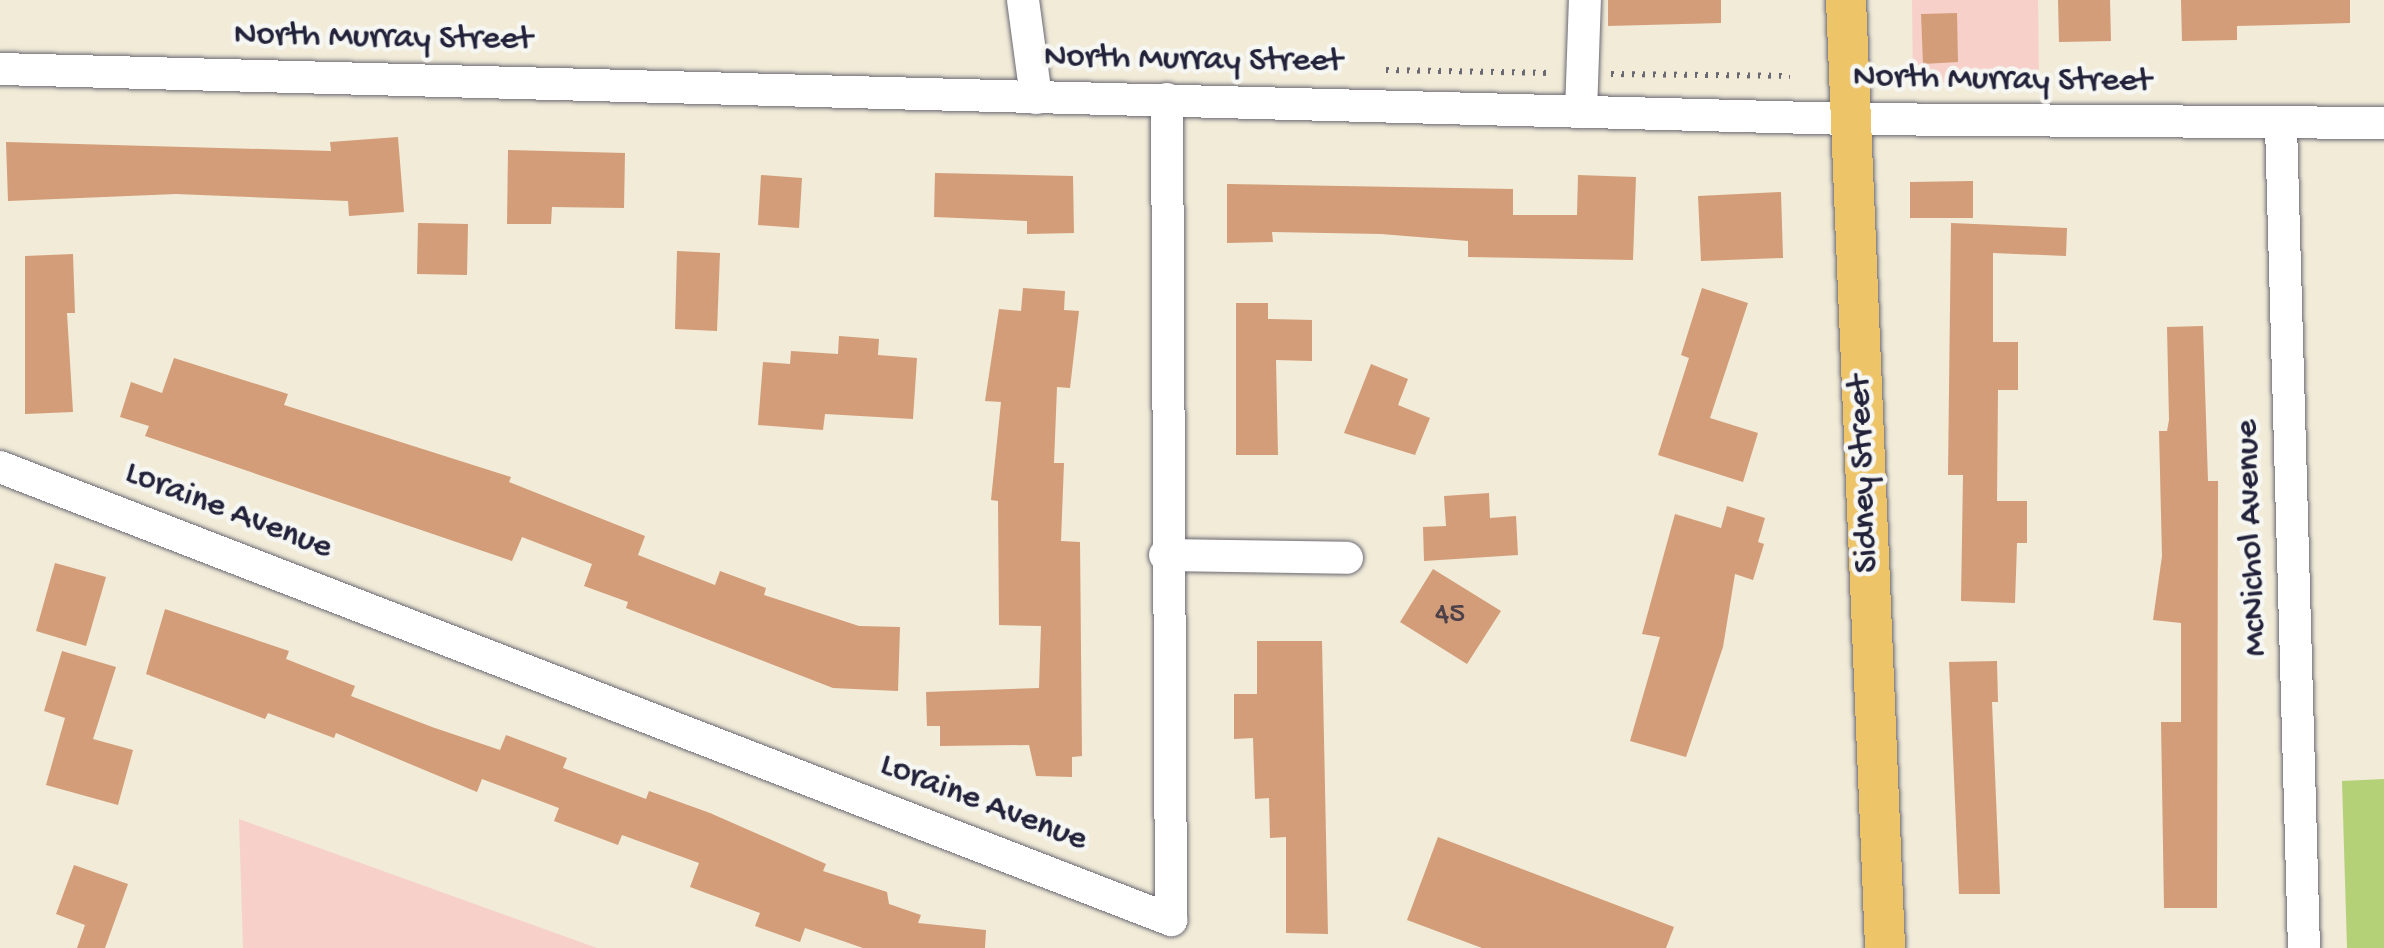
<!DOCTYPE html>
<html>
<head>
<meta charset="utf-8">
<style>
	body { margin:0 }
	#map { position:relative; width:2384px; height:948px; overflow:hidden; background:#f1ebd8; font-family:"Gochi Hand",sans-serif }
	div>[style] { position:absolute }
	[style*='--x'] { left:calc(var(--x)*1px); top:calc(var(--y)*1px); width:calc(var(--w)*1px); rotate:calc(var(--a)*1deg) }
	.built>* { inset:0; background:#f7d0ca }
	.green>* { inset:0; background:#b4d178 }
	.building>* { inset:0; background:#d29d78 }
	.path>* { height:6px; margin-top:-3px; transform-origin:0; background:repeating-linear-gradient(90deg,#6a6872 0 2.5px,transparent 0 10.5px) }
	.roads { filter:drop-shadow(0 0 2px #6a6872) drop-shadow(0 0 2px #6a6872) }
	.minor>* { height:32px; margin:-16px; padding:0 16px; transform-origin:16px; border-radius:16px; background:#fff }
	.major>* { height:40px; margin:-20px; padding:0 20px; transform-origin:20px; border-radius:20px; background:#eec469 }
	span { translate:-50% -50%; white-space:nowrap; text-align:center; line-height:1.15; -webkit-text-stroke:9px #f6f6f2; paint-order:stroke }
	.number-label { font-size:30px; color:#4e414a }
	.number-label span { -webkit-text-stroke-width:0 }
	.street-label { font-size:35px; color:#22223b }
</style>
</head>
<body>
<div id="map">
	<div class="built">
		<i style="clip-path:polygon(1912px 0,2038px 0,2039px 82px,1913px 83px)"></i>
		<i style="clip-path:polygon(239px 819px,597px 948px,243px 948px)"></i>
	</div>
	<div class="green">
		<i style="clip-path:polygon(2384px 779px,2384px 948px,2347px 948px,2342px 781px)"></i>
	</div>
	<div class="building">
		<i style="clip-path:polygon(1608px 0,1721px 0,1721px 23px,1608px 26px)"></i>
		<i style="clip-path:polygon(2058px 0,2110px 0,2111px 41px,2059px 42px)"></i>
		<i style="clip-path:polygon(2181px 0,2350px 0,2350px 23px,2237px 26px,2237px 40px,2182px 41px)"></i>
		<i style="clip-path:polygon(1957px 13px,1958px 62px,1923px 64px,1921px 14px)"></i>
		<i style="clip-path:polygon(398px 137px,404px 212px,349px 216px,348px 201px,176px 194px,8px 201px,6px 142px,331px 151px,330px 142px)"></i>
		<i style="clip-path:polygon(508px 150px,625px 153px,624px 208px,552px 207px,551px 224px,507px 224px)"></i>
		<i style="clip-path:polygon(935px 173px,1073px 176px,1074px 233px,1027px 234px,1027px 221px,934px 217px)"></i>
		<i style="clip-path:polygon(761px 175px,802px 178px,799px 228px,758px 225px)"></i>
		<i style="clip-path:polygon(1578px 175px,1636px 177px,1633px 260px,1468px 257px,1468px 241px,1381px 234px,1272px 232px,1273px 242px,1227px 243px,1227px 184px,1513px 189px,1513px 215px,1577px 215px)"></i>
		<i style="clip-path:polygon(1973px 181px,1973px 218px,1910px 218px,1910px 182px)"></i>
		<i style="clip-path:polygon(1781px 192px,1783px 258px,1701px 261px,1698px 196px)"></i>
		<i style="clip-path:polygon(418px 223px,468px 224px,467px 275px,417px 274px)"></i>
		<i style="clip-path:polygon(1951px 223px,2067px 228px,2066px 256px,1993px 253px,1993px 342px,2018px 342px,2018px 390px,1998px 390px,1997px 501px,2027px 501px,2027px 543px,2017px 543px,2015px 603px,1961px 601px,1963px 475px,1948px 475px)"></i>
		<i style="clip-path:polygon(677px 251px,720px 253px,717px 331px,675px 329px)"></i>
		<i style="clip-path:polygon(73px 254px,75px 313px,67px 313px,73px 412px,25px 414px,25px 256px)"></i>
		<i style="clip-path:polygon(1023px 288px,1065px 291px,1064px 310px,1079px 311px,1070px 388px,1057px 387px,1054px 463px,1064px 463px,1061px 541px,1080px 542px,1082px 756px,1072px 757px,1072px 777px,1036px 776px,1029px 745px,940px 746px,940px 726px,927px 726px,926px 692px,1039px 688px,1041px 626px,999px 625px,998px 501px,991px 500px,1001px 402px,985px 401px,999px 309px,1021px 311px)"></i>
		<i style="clip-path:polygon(1702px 288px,1748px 303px,1710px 418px,1758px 433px,1743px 482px,1658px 455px,1689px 358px,1681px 355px)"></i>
		<i style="clip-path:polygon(1236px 303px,1268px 303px,1268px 319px,1312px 320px,1312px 361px,1276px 360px,1278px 455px,1236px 455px)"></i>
		<i style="clip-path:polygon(2203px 326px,2208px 481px,2218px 481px,2217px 908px,2164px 908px,2161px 722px,2181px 722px,2181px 623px,2153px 620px,2162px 556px,2159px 431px,2167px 431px,2169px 420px,2167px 327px)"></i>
		<i style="clip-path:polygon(839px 336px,879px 339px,878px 355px,917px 358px,913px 419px,825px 414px,823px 430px,758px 425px,763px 362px,790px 364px,791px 351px,838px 354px)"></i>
		<i style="clip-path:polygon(174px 358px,288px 394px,284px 405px,511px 477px,509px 482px,645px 536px,638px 555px,715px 585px,720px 571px,766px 588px,764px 595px,859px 626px,900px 627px,898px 691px,833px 688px,626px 608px,628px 602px,584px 586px,592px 564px,522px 537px,512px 561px,145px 436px,149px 426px,120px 417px,131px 382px,162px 393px)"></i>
		<i style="clip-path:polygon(1371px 364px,1408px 379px,1398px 405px,1430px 418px,1415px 455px,1344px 433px)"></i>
		<i style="clip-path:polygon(1489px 493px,1490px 518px,1516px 516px,1518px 555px,1424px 561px,1423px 527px,1446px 526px,1444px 496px)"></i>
		<i style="clip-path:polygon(1727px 506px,1765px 518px,1758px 542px,1764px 544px,1753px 580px,1735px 574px,1723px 647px,1686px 757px,1630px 741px,1660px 637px,1642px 634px,1675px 514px,1721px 528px)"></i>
		<i style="clip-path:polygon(55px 563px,106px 577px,86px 646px,36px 631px)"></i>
		<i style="clip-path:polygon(1433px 569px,1501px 611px,1467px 664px,1400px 622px)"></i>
		<i style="clip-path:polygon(165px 609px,289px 651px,286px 659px,355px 686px,351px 696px,432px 727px,500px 750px,506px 735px,567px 758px,563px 768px,646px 799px,649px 791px,710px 813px,826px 864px,823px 871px,887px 892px,889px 904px,921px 915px,918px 923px,986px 930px,985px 948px,863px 948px,805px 928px,800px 942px,755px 926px,760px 913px,690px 887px,699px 863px,622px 835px,618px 845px,554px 821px,559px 808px,482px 779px,477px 792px,336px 733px,334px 738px,268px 713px,265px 719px,146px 674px)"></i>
		<i style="clip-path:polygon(1257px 641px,1322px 641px,1328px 934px,1286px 933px,1286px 837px,1270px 838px,1269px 798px,1255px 799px,1253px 738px,1234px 739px,1234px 694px,1257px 694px)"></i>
		<i style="clip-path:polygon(62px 651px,116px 667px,93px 739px,133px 750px,118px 805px,46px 785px,65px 718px,44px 711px)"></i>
		<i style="clip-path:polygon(1997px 661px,1998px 702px,1992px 702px,2000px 894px,1959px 894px,1949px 662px)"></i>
		<i style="clip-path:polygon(1438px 837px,1674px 927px,1666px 948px,1482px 948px,1407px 920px)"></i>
		<i style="clip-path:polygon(74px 865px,128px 884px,105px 948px,77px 948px,85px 925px,56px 914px)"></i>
	</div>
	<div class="path">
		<i style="--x:1386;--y:70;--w:167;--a:1"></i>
		<i style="--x:1611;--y:74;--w:179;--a:0.6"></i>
	</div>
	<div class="roads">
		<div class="minor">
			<i style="--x:1023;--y:0;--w:99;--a:82.4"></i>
			<i style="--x:0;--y:69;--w:1850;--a:1.55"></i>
			<i style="--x:1849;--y:119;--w:535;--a:0.43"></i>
			<i style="--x:1581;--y:112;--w:112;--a:-88"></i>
			<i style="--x:2281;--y:125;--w:823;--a:88.4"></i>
			<i style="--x:0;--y:467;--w:1256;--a:21.15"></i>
			<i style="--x:1171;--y:920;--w:821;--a:-90.28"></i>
			<i style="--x:1165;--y:555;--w:182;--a:0.9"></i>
		</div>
		<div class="major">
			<i style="--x:1846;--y:0;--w:949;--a:87.64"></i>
		</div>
	</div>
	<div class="number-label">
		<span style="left:1450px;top:616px">45</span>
	</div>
	<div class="street-label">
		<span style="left:383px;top:39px;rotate:1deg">North Murray Street</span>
		<span style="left:1193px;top:61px;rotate:1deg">North Murray Street</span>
		<span style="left:2002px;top:81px;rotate:1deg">North Murray Street</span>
		<span style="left:1865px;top:474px;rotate:-92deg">Sidney Street</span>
		<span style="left:228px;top:512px;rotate:21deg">Loraine Avenue</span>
		<span style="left:2253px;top:538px;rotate:-92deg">McNichol Avenue</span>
		<span style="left:983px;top:804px;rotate:21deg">Loraine Avenue</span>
	</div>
</div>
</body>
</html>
